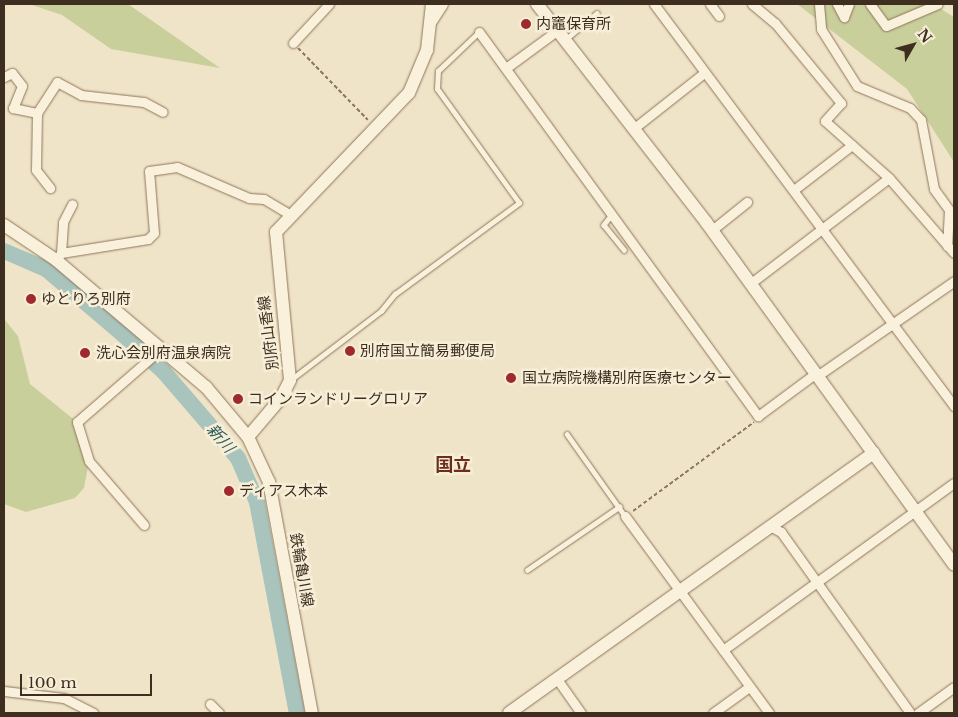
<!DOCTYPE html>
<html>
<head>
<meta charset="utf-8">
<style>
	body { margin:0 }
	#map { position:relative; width:958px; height:717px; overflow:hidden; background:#f0e4c8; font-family:"Libre Baskerville","Noto Sans JP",serif }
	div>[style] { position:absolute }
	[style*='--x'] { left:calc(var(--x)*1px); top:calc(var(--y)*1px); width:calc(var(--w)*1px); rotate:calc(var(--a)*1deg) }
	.green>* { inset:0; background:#c9cf9b }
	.river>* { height:16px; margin:-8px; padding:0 8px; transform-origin:8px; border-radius:8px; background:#a9c4bc }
	.path>* { height:2px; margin-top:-1px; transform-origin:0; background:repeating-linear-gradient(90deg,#8d765c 0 4px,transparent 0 6.5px) }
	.roads { filter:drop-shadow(0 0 1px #8d765c) drop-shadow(0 0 1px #8d765c) }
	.lane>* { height:4.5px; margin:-2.25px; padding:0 2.25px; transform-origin:2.25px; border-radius:2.25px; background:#faf1dc }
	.street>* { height:9px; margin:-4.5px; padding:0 4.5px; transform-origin:4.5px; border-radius:4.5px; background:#faf1dc }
	.secondary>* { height:12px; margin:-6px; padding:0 6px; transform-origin:6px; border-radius:6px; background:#faf1dc }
	.dots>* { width:14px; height:14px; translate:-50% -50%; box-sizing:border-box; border:2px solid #f7eed8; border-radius:50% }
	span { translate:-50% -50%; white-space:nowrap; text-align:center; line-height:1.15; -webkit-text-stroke:5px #f7eed8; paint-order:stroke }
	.poi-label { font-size:15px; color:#3d2e20 }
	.left { translate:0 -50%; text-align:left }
	.street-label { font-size:15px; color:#3d2e20 }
	.water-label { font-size:16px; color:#2f5d5a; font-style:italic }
	.quarter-label { font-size:18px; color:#6b2e1e; font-weight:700 }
	.frame { position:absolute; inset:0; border:5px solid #3d2e20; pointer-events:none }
	.north { position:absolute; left:888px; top:20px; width:50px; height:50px; -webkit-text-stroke:4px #f7eed8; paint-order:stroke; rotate:52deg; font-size:14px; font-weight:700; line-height:20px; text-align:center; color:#3d2e20 }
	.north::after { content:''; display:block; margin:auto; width:18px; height:22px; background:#3d2e20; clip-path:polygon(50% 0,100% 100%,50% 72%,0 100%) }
	.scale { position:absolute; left:20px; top:674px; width:132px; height:22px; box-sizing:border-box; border:2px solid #3d2e20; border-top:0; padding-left:6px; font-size:15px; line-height:18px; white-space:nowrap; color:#3d2e20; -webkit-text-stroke:4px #f7eed8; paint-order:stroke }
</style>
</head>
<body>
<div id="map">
	<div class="green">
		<i style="clip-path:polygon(29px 4px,128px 4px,220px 68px,111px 49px,62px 15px)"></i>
		<i style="clip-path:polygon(797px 4px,933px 4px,954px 17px,954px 162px,907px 89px)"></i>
		<i style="clip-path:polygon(4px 319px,18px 336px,30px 384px,77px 422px,89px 461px,84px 488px,75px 498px,26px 512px,4px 504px)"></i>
	</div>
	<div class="river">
		<i style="--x:4;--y:251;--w:46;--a:23.2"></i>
		<i style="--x:46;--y:269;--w:106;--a:40.4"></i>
		<i style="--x:127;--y:338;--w:50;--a:42.6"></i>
		<i style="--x:164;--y:372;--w:113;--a:49.3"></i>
		<i style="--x:238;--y:458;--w:48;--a:66.6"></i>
		<i style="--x:257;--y:502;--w:215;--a:79.3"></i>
	</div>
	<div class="path">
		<i style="--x:298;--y:48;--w:100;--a:45.8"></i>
		<i style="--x:633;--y:511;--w:150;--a:-36.3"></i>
	</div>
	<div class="roads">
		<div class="lane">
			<i style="--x:566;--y:39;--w:40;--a:-40"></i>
			<i style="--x:612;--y:215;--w:13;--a:129"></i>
			<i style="--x:604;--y:225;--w:32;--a:51"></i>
			<i style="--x:293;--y:378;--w:111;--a:-37.3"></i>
			<i style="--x:381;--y:311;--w:22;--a:-51"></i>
			<i style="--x:395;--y:294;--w:154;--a:-36.3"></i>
			<i style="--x:519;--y:203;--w:140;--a:-125.7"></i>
			<i style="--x:437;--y:89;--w:18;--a:-87"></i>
			<i style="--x:438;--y:71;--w:57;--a:-43.6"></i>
			<i style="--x:567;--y:434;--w:100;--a:54.7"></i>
			<i style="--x:527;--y:570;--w:112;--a:-34.4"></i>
		</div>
		<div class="street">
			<i style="--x:654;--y:4;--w:502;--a:53.27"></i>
			<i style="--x:710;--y:4;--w:15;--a:53"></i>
			<i style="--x:752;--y:4;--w:30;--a:40"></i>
			<i style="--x:775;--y:23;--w:104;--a:50.5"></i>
			<i style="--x:841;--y:103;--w:24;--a:132"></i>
			<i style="--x:825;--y:121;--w:86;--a:41.7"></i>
			<i style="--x:889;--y:178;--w:99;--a:49.1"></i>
			<i style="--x:819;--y:4;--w:25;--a:85"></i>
			<i style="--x:821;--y:29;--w:67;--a:57.7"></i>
			<i style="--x:857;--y:86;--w:57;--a:22.5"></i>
			<i style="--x:910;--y:108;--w:16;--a:47"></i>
			<i style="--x:921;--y:120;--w:70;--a:79.3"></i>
			<i style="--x:934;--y:189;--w:26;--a:54"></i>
			<i style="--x:949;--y:210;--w:36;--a:93"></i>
			<i style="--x:837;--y:4;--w:15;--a:62"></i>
			<i style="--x:844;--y:17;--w:14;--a:-69"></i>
			<i style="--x:870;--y:4;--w:27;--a:54"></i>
			<i style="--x:886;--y:26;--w:56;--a:-22.9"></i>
			<i style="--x:432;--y:21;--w:20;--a:-57"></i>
			<i style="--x:479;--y:32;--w:475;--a:54"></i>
			<i style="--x:758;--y:416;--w:72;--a:-36.6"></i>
			<i style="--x:293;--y:43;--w:53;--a:-47.3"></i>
			<i style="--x:506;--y:68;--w:64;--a:-36.2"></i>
			<i style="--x:4;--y:77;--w:9;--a:-27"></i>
			<i style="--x:12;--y:73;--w:16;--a:52"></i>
			<i style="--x:22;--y:86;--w:24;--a:112"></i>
			<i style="--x:13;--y:108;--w:25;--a:12"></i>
			<i style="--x:37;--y:113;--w:37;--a:-57"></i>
			<i style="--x:57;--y:82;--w:27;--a:28"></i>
			<i style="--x:81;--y:95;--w:63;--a:6.3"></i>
			<i style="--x:144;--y:102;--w:21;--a:28"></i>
			<i style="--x:37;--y:113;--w:57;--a:91"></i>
			<i style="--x:36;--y:170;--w:23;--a:52"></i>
			<i style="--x:633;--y:129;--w:90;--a:-38.3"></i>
			<i style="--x:795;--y:189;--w:72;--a:-37.7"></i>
			<i style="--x:712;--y:230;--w:45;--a:-38.7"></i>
			<i style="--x:61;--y:253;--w:31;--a:-86"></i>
			<i style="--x:63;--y:222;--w:20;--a:-63"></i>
			<i style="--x:56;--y:260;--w:9;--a:-54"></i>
			<i style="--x:61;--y:253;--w:88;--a:-9.1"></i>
			<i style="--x:148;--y:239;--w:8;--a:-45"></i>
			<i style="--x:154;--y:233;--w:62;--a:-94.6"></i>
			<i style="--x:149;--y:171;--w:28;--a:-8"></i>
			<i style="--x:177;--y:167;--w:78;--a:23.3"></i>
			<i style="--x:249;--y:198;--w:15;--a:4"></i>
			<i style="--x:264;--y:199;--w:29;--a:31"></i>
			<i style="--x:751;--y:283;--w:173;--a:-37.3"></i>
			<i style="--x:817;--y:376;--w:167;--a:-34.7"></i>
			<i style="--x:625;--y:516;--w:244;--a:53.8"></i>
			<i style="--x:144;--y:525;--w:84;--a:-130.7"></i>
			<i style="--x:89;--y:461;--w:41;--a:-107.1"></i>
			<i style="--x:77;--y:422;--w:111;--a:-41"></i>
			<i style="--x:770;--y:526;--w:13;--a:29"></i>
			<i style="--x:781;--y:532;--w:222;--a:54.5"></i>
			<i style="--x:723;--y:650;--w:285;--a:-35.9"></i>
			<i style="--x:557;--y:679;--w:42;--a:54.8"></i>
			<i style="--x:4;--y:691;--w:60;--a:6.7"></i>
			<i style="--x:64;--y:698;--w:33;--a:27"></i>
			<i style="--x:210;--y:704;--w:13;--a:45"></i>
			<i style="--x:713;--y:713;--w:44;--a:-35.8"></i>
			<i style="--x:918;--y:713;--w:44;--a:-35.8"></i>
		</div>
		<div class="secondary">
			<i style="--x:537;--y:4;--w:276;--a:52.2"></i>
			<i style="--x:706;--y:222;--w:423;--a:54.1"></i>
			<i style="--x:4;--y:225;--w:63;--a:33.9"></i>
			<i style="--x:56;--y:260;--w:197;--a:40.3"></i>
			<i style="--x:206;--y:387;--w:65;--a:50"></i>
			<i style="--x:248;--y:437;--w:51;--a:-49.8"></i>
			<i style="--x:281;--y:398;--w:20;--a:-63"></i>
			<i style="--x:290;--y:380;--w:149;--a:-95.4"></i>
			<i style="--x:276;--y:232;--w:192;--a:-46.3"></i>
			<i style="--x:409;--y:93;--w:47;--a:-67.3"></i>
			<i style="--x:427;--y:50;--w:46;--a:-83.8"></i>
			<i style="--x:248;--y:437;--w:50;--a:65"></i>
			<i style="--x:269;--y:482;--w:235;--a:79.5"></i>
			<i style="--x:509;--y:713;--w:448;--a:-35.5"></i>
		</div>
	</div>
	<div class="dots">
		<i style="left:526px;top:24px;background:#9e2a2b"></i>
		<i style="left:31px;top:299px;background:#9e2a2b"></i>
		<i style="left:350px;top:351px;background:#9e2a2b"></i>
		<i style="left:85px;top:353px;background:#9e2a2b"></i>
		<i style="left:511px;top:378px;background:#9e2a2b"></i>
		<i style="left:238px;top:399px;background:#9e2a2b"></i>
		<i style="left:229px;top:491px;background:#9e2a2b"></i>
	</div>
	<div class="poi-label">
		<span class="left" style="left:536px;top:24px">内竈保育所</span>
		<span class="left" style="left:41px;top:299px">ゆとりろ別府</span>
		<span class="left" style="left:360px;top:351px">別府国立簡易郵便局</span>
		<span class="left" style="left:96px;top:353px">洗心会別府温泉病院</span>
		<span class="left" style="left:522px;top:378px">国立病院機構別府医療センター</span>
		<span class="left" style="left:248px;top:399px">コインランドリーグロリア</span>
		<span class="left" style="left:239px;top:491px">ディアス木本</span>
	</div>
	<div class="street-label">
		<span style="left:268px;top:333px;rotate:-97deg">別府山香線</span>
		<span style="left:302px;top:570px;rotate:80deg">鉄輪亀川線</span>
	</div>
	<div class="water-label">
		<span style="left:221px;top:438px;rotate:49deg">新川</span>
	</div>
	<div class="quarter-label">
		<span style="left:453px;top:465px">国立</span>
	</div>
	<div class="frame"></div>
	<div class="north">N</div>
	<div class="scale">100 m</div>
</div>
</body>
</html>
